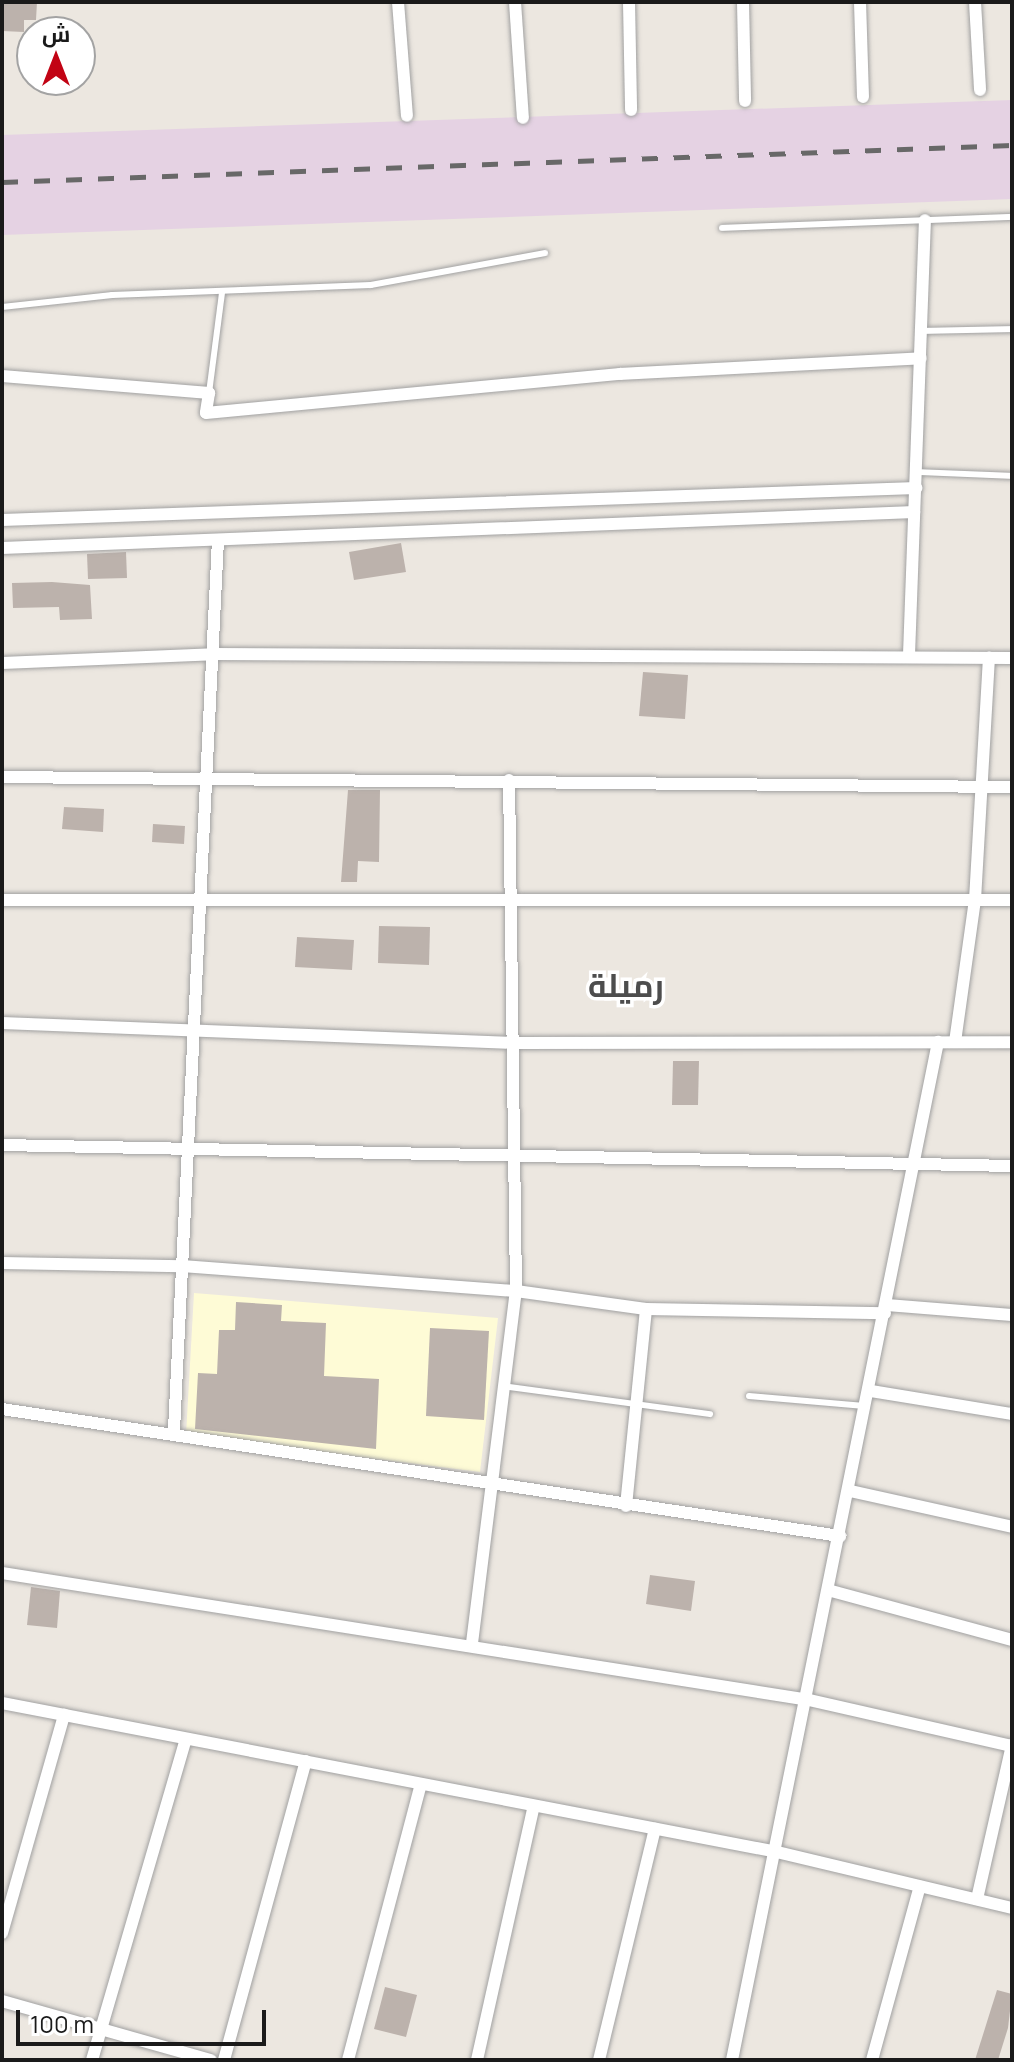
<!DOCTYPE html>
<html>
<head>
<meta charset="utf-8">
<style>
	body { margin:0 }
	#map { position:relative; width:1014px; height:2062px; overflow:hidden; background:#ece7e0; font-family:Manrope,Cairo,sans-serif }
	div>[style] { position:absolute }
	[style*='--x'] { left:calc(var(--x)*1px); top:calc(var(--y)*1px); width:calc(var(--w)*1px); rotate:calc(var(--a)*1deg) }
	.industrial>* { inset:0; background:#e5d2e3 }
	.education>* { inset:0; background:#fefbd6 }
	.building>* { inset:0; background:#bcb2ac }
	.roads { filter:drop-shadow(0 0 2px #a1a1a1) drop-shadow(0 0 2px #a1a1a1) }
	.service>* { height:6px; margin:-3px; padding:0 3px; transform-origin:3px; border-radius:3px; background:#fff }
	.minor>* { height:12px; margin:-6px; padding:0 6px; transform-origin:6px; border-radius:6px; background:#fff }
	.rail>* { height:5px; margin-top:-2.5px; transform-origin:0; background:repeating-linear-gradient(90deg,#686868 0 16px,transparent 0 32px) }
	span { translate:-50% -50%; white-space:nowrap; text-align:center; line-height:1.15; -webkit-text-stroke:7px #fff; paint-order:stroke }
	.district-label { font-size:32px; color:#4d4d4d; font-weight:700 }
	.frame { position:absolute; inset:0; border:4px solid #1a1a1a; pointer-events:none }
	.north { position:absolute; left:16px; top:16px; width:80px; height:80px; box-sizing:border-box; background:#fff; border:2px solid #a3a3a3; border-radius:50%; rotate:0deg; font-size:22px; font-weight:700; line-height:32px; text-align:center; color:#1a1a1a }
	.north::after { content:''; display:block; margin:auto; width:28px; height:36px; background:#c20314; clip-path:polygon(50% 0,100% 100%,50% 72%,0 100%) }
	.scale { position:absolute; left:16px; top:2010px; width:250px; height:36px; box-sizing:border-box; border:4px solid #1a1a1a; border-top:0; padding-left:10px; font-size:24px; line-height:28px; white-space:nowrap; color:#1a1a1a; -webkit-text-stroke:6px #fff; paint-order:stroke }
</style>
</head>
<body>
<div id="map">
	<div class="industrial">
		<i style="clip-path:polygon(1012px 100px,1012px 199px,2px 235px,2px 135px)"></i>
	</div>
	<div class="education">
		<i style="clip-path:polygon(194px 1293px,498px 1318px,480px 1472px,186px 1435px)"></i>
	</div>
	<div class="building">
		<i style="clip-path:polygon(2px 2px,37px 2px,36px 20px,24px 20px,24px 32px,2px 31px)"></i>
		<i style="clip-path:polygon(401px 543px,406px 572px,354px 580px,349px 552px)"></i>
		<i style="clip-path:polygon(126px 552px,127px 578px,88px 579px,87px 554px)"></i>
		<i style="clip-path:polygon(52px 582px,90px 585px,92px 619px,60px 620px,59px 607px,13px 608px,12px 583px)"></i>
		<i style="clip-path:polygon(643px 672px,688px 675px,685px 719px,639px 716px)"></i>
		<i style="clip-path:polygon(348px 790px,380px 790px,379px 862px,358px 861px,357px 882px,341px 882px)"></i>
		<i style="clip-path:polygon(64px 807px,104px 809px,103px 832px,62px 829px)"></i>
		<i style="clip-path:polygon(153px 824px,185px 826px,184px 844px,152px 842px)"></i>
		<i style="clip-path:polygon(379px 926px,430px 927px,429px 965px,378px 963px)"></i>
		<i style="clip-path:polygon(297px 937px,354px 940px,352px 970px,295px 967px)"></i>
		<i style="clip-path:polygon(673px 1061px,699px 1061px,698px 1105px,672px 1105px)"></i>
		<i style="clip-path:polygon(236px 1302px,282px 1305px,281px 1321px,326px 1323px,324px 1376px,379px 1379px,376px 1449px,195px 1429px,198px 1373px,217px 1374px,219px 1330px,235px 1330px)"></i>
		<i style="clip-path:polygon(430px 1328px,489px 1331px,484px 1420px,426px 1416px)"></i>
		<i style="clip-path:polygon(650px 1575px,695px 1581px,691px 1611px,646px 1604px)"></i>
		<i style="clip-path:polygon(31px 1587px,60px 1591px,57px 1628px,27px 1625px)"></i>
		<i style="clip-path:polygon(385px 1987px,417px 1995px,406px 2037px,374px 2029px)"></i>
		<i style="clip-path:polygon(997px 1990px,1012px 1994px,1008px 2028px,998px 2060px,975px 2060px)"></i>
	</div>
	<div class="roads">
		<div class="service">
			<i style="--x:722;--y:228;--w:290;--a:-2.2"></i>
			<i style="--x:2;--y:307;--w:111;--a:-6.2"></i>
			<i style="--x:112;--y:295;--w:259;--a:-2.2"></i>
			<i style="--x:371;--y:285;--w:177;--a:-10.4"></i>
			<i style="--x:922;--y:331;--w:90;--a:-1.3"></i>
			<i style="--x:209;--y:393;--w:101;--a:-82.6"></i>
			<i style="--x:917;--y:472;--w:95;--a:2.4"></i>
			<i style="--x:502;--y:1386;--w:210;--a:7.7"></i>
			<i style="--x:749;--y:1396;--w:116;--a:4.9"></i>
		</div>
		<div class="minor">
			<i style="--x:398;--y:2;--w:114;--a:85.5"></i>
			<i style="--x:515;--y:2;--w:116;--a:86.1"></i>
			<i style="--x:629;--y:2;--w:108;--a:88.9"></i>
			<i style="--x:743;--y:2;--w:99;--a:88.8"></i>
			<i style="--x:860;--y:2;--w:95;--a:88.2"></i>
			<i style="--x:975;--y:2;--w:88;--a:86.7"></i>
			<i style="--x:2;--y:376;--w:208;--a:4.7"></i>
			<i style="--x:209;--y:393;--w:20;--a:99"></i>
			<i style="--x:206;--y:413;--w:416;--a:-5.4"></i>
			<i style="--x:620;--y:374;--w:301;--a:-3"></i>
			<i style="--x:2;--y:520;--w:915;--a:-2.01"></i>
			<i style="--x:2;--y:548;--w:913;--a:-2.26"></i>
			<i style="--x:909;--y:655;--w:435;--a:-87.9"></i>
			<i style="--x:2;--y:663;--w:211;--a:-2.4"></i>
			<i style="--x:213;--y:654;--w:799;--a:0.29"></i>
			<i style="--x:2;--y:777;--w:1010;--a:0.57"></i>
			<i style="--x:2;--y:900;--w:1010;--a:0"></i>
			<i style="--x:2;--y:1023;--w:514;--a:2.23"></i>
			<i style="--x:516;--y:1043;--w:496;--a:-0.1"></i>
			<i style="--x:955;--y:1042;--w:143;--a:-82"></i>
			<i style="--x:975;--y:900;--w:243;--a:-86.7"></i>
			<i style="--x:2;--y:1145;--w:1010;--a:1.19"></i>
			<i style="--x:2;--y:1263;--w:180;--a:1"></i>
			<i style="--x:182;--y:1266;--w:335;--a:4.3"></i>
			<i style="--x:516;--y:1291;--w:131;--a:7.9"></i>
			<i style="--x:646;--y:1309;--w:239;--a:1"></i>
			<i style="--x:887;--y:1305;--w:125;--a:4.6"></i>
			<i style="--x:871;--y:1391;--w:143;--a:9.3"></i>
			<i style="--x:2;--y:1409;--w:848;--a:8.62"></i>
			<i style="--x:174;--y:1430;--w:890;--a:-87.17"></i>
			<i style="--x:850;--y:1491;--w:166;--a:12.5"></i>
			<i style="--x:626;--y:1506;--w:198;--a:-84.2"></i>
			<i style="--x:2;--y:1573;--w:817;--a:8.94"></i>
			<i style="--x:809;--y:1700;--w:208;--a:12.8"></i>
			<i style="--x:828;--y:1590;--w:191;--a:15.2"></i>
			<i style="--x:472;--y:1643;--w:355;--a:-82.9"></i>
			<i style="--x:516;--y:1291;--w:511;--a:-90.78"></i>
			<i style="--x:2;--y:1703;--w:789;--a:10.88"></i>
			<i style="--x:777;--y:1852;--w:242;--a:13.4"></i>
			<i style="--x:977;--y:1899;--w:158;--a:-77.2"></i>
			<i style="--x:2;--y:1933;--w:227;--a:-74.1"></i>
			<i style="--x:2;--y:2001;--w:217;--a:15.8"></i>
			<i style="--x:92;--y:2060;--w:334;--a:-73.7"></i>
			<i style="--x:224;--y:2060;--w:310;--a:-74.7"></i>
			<i style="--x:348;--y:2060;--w:285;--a:-75.2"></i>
			<i style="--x:477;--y:2060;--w:260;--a:-77.4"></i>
			<i style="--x:599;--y:2060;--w:238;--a:-76.4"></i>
			<i style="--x:732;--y:2060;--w:1039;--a:-78.56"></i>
			<i style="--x:872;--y:2060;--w:180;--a:-74.6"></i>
		</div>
	</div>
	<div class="rail">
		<i style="--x:2;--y:182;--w:1011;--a:-2.1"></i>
	</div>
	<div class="district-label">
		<span style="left:626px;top:985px">رميلة</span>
	</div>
	<div class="frame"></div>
	<div class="north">ش</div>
	<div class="scale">100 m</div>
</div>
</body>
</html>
